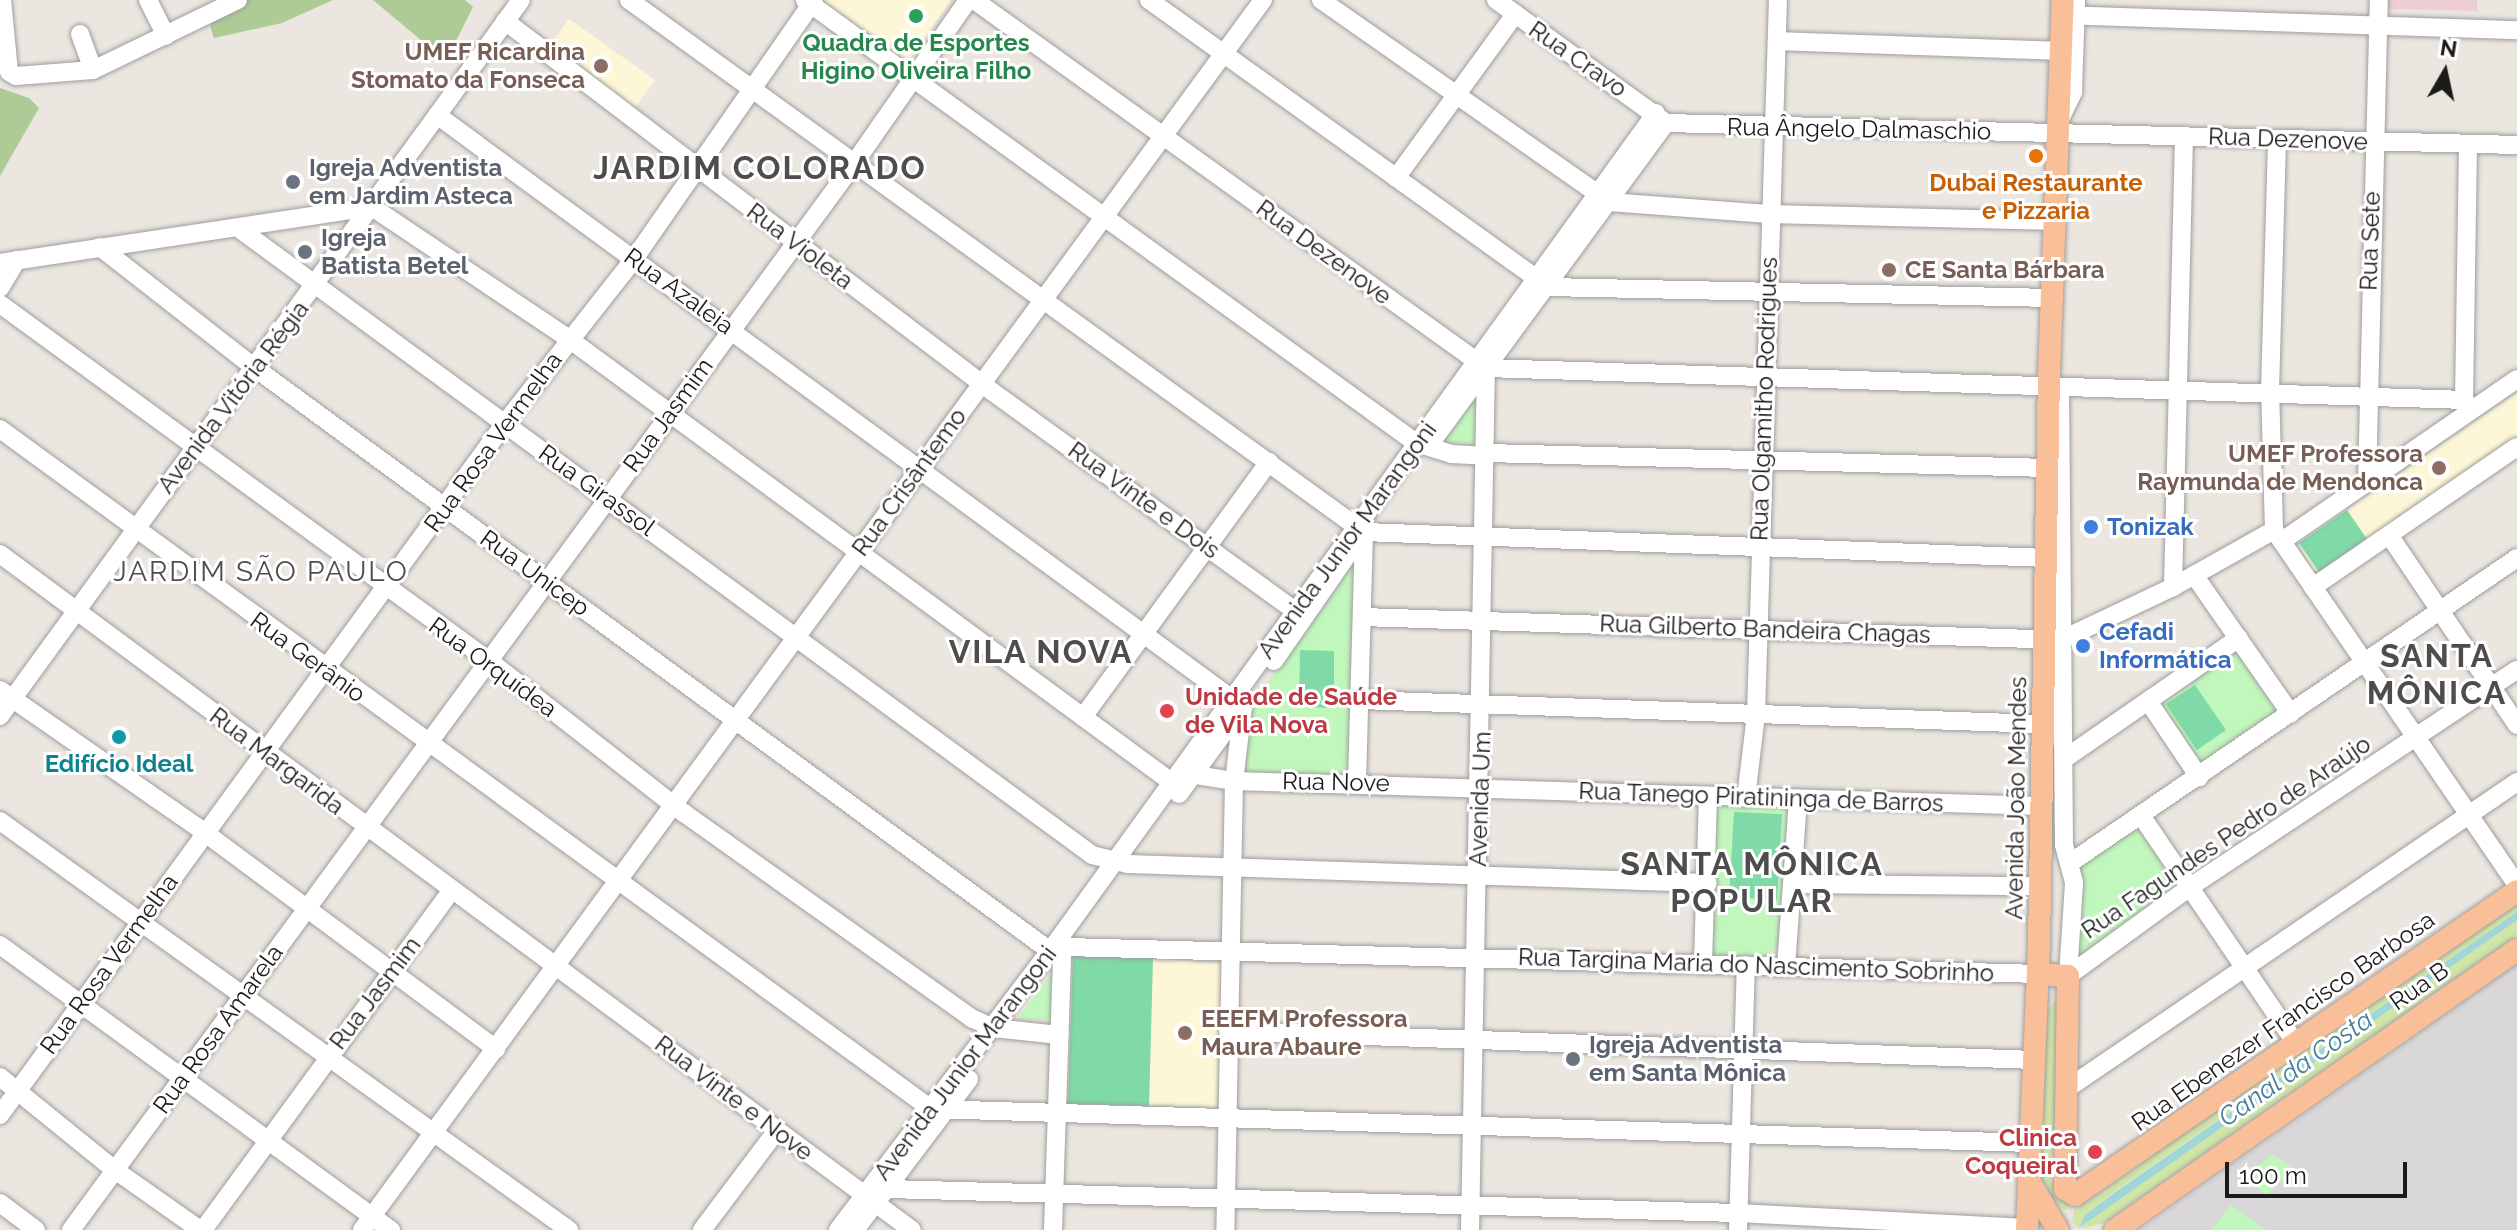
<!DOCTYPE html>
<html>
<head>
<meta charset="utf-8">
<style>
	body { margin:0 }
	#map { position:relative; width:2517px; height:1230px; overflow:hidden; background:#ece6e0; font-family:Raleway,sans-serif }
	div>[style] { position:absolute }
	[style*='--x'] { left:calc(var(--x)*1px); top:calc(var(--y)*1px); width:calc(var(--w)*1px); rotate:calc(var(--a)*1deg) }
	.residential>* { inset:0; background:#d9d7d8 }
	.commercial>* { inset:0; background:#edcfd3 }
	.education>* { inset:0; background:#fef7d7 }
	.grass>* { inset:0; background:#d0e6a6 }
	.forest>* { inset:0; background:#aecb95 }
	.park>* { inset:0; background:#c1f7bc }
	.pitch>* { inset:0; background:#7fdaa7 }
	.water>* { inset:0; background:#a1d6d9 }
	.roads { filter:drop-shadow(0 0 2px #9e9e9e) drop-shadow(0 0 2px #9e9e9e) }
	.minor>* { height:18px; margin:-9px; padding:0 9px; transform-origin:9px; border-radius:9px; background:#fff }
	.major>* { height:22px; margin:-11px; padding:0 11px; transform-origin:11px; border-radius:11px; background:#f9bf98 }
	.dots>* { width:22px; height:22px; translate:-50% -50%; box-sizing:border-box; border:4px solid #fff; border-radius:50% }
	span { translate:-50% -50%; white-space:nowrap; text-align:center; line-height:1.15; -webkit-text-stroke:6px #fff; paint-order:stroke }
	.leisure-label { font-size:24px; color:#27864d; font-weight:700 }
	.education-label { font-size:24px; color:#785e54; font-weight:700 }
	.right { translate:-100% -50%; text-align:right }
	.left { translate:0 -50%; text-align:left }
	.street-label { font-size:24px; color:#1a1a1a }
	.worship-label { font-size:24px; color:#5b616d; font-weight:700 }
	.food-label { font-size:24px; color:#c56008; font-weight:700 }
	.shop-label { font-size:24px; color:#366cbe; font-weight:700 }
	.health-label { font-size:24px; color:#be3a42; font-weight:700 }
	.culture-label { font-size:24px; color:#0d838f; font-weight:700 }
	.water-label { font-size:26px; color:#457c97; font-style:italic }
	.quarter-label { font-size:28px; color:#4d4d4d; letter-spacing:2px }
	.district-label { font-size:32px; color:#4d4d4d; font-weight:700; letter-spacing:2px }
	.north { position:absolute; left:2405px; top:32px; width:80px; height:80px; -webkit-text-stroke:6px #fff; paint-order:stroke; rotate:9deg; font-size:22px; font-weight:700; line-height:32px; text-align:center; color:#1a1a1a }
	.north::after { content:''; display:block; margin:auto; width:28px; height:36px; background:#1a1a1a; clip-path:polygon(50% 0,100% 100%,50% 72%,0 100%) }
	.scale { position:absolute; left:2225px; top:1162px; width:182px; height:36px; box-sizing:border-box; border:4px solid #1a1a1a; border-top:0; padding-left:10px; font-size:24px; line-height:28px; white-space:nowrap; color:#1a1a1a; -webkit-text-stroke:6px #fff; paint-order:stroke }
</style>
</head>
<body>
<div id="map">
	<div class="residential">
		<i style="clip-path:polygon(2517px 965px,2517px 1230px,2139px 1230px,2292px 1123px)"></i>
	</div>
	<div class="commercial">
		<i style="clip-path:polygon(2387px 0,2477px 0,2477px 11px,2387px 9px)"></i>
	</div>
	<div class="education">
		<i style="clip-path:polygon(822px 0,951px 0,907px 62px)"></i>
		<i style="clip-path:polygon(569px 19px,655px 80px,632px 112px,546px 51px)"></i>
		<i style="clip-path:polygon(2517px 393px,2517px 436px,2319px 572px,2313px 571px,2299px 543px)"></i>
		<i style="clip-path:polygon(1153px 958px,1222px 964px,1217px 1107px,1149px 1106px)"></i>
	</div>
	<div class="grass">
		<i style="clip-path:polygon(2517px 900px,2517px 912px,2117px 1190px,2085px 1215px,2079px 1228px,2072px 1222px,2074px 1210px,2142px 1165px,2143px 1158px)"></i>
		<i style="clip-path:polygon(2517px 920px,2517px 935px,2103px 1223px,2082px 1229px,2089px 1216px)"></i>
		<i style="clip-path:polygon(2061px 995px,2051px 1181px,2072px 1203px,2066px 1210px,2056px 1205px,2041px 1176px,2047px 1010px)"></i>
	</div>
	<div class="forest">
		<i style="clip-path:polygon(229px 0,333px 0,282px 23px,214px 38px,210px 26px)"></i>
		<i style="clip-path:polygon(373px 0,465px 0,473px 7px,453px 47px,441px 50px,428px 46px)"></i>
		<i style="clip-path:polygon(0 88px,29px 98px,39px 108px,0 176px)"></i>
	</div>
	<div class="park">
		<i style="clip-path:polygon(1476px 392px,1475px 444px,1438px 442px)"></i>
		<i style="clip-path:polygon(1355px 564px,1349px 773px,1242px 773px,1250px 706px)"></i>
		<i style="clip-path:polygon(2236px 648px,2281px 709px,2202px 768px,2156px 705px)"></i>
		<i style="clip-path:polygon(1721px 804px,1783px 806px,1790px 812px,1779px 945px,1763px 959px,1716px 957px,1710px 950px,1715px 809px)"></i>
		<i style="clip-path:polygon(2140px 826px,2178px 887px,2075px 961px,2079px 865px)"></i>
		<i style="clip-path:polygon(1051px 975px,1051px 1020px,1017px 1020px)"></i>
		<i style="clip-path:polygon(2271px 1154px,2294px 1168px,2267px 1195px,2245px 1179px)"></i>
		<i style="clip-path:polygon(2231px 1205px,2266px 1230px,2212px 1230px)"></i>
	</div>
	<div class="pitch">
		<i style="clip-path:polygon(2347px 510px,2367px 539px,2319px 572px,2299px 543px)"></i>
		<i style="clip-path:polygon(1300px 650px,1334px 651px,1334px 708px,1299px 707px)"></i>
		<i style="clip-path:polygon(2195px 685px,2226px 730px,2197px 750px,2166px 704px)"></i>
		<i style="clip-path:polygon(1734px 812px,1782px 814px,1777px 900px,1729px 897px)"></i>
		<i style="clip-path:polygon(1073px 955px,1153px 958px,1149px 1106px,1068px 1104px)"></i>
	</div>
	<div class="water">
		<i style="clip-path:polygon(2517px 912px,2517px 920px,2079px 1228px,2085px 1215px,2117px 1191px)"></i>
	</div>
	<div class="roads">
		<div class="minor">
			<i style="--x:2;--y:0;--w:72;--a:84.4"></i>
			<i style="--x:9;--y:72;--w:8;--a:30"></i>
			<i style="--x:16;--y:76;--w:77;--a:-4.5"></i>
			<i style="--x:93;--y:70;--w:161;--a:-25.8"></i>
			<i style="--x:148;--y:0;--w:40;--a:63.4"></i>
			<i style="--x:629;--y:0;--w:907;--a:35.9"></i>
			<i style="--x:805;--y:0;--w:755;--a:35.94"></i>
			<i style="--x:1416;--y:443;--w:37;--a:17"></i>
			<i style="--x:1451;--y:454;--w:36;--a:3"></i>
			<i style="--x:974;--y:0;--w:631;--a:35.71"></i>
			<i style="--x:1486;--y:368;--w:979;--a:1.87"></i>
			<i style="--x:1149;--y:0;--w:491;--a:35.7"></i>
			<i style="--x:1548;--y:287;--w:506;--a:1.25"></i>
			<i style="--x:1321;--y:0;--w:352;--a:35"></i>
			<i style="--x:1609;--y:202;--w:160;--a:4.3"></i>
			<i style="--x:1769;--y:214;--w:288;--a:1.4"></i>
			<i style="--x:1496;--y:0;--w:210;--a:35.9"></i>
			<i style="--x:1666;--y:123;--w:851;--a:1.48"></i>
			<i style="--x:2062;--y:15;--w:455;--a:1.9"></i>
			<i style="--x:505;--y:21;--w:609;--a:37.26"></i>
			<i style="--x:990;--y:390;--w:387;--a:35.9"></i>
			<i style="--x:80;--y:34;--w:38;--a:70"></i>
			<i style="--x:1777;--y:41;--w:284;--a:2"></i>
			<i style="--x:437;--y:115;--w:1000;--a:36.3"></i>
			<i style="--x:1243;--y:707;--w:75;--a:96.9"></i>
			<i style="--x:1234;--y:781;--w:449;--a:91.1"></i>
			<i style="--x:2061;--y:117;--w:28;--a:-64"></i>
			<i style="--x:2073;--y:92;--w:92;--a:-88.1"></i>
			<i style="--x:1396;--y:178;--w:203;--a:-54"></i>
			<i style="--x:372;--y:207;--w:237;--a:33.8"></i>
			<i style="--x:569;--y:339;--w:760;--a:36.33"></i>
			<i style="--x:241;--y:230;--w:1056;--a:36.29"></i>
			<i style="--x:1092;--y:855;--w:37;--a:14"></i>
			<i style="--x:1128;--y:864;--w:580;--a:1.88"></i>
			<i style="--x:100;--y:247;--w:197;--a:38"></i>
			<i style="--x:255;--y:368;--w:986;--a:36.25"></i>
			<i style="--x:0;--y:263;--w:376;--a:-8.6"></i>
			<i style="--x:0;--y:288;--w:33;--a:-59"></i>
			<i style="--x:0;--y:304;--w:604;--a:36.11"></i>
			<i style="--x:488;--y:660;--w:249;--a:38"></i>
			<i style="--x:684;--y:813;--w:353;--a:35.5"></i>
			<i style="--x:971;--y:1018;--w:24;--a:24"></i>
			<i style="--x:993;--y:1028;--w:67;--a:6"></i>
			<i style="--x:2060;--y:387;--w:458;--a:89.5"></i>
			<i style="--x:2064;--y:845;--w:39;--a:75"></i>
			<i style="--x:2074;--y:883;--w:93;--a:93.7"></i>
			<i style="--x:2464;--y:400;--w:256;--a:-89.1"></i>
			<i style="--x:0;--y:429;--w:1153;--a:36.14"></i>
			<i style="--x:931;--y:1109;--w:1100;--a:1.77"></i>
			<i style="--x:1433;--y:440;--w:393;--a:-53.7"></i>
			<i style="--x:1487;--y:453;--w:561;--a:1.53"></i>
			<i style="--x:2367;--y:483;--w:483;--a:-88.6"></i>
			<i style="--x:2274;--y:530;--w:430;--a:55.6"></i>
			<i style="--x:2274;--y:530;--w:139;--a:-91.6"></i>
			<i style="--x:2270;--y:391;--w:252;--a:-88.4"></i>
			<i style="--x:1364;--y:532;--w:682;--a:2.18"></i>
			<i style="--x:2389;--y:535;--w:229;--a:56"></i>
			<i style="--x:2282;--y:541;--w:285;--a:-34.6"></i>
			<i style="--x:0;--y:554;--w:1135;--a:36.55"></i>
			<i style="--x:2194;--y:575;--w:169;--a:55.1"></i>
			<i style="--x:2173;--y:587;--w:451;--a:-88.6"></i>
			<i style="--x:2313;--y:587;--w:247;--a:-34.5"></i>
			<i style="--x:1362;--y:617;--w:699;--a:1.88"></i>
			<i style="--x:2061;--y:640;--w:124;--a:-25.3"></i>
			<i style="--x:2173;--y:587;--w:116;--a:-29.4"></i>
			<i style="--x:1274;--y:661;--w:155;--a:-55.3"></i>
			<i style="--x:0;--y:690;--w:249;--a:34.8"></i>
			<i style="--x:204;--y:832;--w:364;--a:36.6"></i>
			<i style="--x:1361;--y:700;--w:682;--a:2.02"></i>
			<i style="--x:2148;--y:701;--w:92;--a:56.1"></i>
			<i style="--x:0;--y:716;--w:885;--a:-53.96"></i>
			<i style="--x:1083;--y:717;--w:316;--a:-53.9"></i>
			<i style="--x:2067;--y:757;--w:209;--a:-34.7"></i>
			<i style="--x:1183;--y:773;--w:52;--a:8.9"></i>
			<i style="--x:1234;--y:781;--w:807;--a:1.77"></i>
			<i style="--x:1357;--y:782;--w:249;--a:-88.4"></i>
			<i style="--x:1179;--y:794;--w:102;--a:-53.8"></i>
			<i style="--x:1746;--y:798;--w:85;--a:-83.2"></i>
			<i style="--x:1756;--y:714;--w:714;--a:-88.24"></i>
			<i style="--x:2142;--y:817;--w:274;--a:55.8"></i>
			<i style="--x:0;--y:821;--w:701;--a:35.71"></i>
			<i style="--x:2070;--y:863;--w:541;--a:-34.31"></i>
			<i style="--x:1793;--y:884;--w:246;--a:0.5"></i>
			<i style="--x:0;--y:945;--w:484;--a:36.1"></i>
			<i style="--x:1067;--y:947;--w:971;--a:1.59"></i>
			<i style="--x:1703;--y:964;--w:168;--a:-88.3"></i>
			<i style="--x:1786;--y:967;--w:167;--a:-85.9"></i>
			<i style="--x:2068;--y:976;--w:151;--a:-36.1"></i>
			<i style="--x:2190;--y:887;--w:392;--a:-33.6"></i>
			<i style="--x:1228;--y:1031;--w:807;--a:2.06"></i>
			<i style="--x:0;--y:1077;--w:148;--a:39"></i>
			<i style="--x:115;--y:1170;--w:104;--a:35.2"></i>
			<i style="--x:2065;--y:1090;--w:547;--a:-34.27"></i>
			<i style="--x:0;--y:1115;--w:857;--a:-53.88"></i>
			<i style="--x:505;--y:423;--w:209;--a:-51.8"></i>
			<i style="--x:634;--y:259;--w:315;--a:-55.2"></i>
			<i style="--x:888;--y:1189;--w:850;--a:1.62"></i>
			<i style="--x:1738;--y:1213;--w:289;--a:3"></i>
			<i style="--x:0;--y:1203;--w:45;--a:36.9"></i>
			<i style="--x:71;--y:1230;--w:1321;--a:-53.71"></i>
			<i style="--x:853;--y:165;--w:201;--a:-55.1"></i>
			<i style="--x:203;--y:1230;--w:421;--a:-53.8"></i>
			<i style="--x:362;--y:1230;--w:1525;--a:-53.78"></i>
			<i style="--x:702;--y:1230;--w:125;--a:-53.1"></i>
			<i style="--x:838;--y:1230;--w:350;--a:-52.8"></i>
			<i style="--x:1050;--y:951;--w:1034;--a:-54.13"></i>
			<i style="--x:855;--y:1230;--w:189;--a:-52.9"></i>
			<i style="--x:1053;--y:1230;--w:276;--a:-88.1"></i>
			<i style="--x:1470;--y:1230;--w:862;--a:-88.94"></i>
			<i style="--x:1738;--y:1230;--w:265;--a:-88.3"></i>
		</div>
		<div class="major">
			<i style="--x:2038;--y:974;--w:30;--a:4"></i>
			<i style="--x:2068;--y:976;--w:213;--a:90.8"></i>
			<i style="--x:2065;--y:1189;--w:12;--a:31"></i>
			<i style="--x:2075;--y:1195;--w:536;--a:-34.52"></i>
			<i style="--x:2031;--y:1184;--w:53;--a:59.6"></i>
			<i style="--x:2027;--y:1230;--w:284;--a:-87.6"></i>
			<i style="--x:2039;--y:946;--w:572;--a:-89"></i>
			<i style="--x:2049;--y:374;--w:374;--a:-87.9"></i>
			<i style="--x:2115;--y:1230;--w:490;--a:-34.9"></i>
		</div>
	</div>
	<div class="dots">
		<i style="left:916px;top:16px;background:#2e9e5b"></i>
		<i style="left:601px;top:66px;background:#8d6e63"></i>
		<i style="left:2036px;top:156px;background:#e8710a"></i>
		<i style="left:293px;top:182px;background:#6b7280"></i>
		<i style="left:305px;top:252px;background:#6b7280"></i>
		<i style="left:1889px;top:270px;background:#8d6e63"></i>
		<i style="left:2439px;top:468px;background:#8d6e63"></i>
		<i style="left:2091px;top:527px;background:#3f7fe0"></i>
		<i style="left:2083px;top:646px;background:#3f7fe0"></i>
		<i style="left:1167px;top:711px;background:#e0444e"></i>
		<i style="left:119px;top:737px;background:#0f9aa8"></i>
		<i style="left:1185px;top:1033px;background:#8d6e63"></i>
		<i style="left:1573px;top:1059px;background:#6b7280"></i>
		<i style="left:2095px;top:1152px;background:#e0444e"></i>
	</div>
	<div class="leisure-label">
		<span style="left:916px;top:57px">Quadra de Esportes<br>Higino Oliveira Filho</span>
	</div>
	<div class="education-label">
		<span class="right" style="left:585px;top:66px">UMEF Ricardina<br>Stomato da Fonseca</span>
		<span class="left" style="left:1905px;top:270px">CE Santa Bárbara</span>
		<span class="right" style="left:2423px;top:468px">UMEF Professora<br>Raymunda de Mendonca</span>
		<span class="left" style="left:1201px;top:1033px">EEEFM Professora<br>Maura Abaure</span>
	</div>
	<div class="street-label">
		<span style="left:1578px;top:59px;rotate:35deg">Rua Cravo</span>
		<span style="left:1859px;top:129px;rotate:1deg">Rua Ângelo Dalmaschio</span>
		<span style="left:2288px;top:139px;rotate:2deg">Rua Dezenove</span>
		<span style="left:2370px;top:241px;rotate:-88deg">Rua Sete</span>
		<span style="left:800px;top:246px;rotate:37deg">Rua Violeta</span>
		<span style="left:1324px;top:252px;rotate:36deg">Rua Dezenove</span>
		<span style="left:679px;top:291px;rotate:36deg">Rua Azaleia</span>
		<span style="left:233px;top:397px;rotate:-53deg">Avenida Vitória Régia</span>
		<span style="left:1764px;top:399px;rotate:-88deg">Rua Olgamitho Rodrigues</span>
		<span style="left:668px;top:415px;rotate:-54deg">Rua Jasmim</span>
		<span style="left:493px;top:442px;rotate:-54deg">Rua Rosa Vermelha</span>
		<span style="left:909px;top:482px;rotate:-54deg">Rua Crisântemo</span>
		<span style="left:597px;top:490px;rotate:36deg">Rua Girassol</span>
		<span style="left:1144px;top:500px;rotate:36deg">Rua Vinte e Dois</span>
		<span style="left:1347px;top:540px;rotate:-54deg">Avenida Junior Marangoni</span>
		<span style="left:535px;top:573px;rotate:36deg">Rua Unicep</span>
		<span style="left:1765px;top:629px;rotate:2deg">Rua Gilberto Bandeira Chagas</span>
		<span style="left:308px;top:657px;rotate:36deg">Rua Gerânio</span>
		<span style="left:493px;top:667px;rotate:36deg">Rua Orquídea</span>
		<span style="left:277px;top:761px;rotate:37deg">Rua Margarida</span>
		<span style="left:1336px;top:782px;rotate:1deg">Rua Nove</span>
		<span style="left:1761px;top:797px;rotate:2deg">Rua Tanego Piratininga de Barros</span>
		<span style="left:2016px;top:798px;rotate:-89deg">Avenida João Mendes</span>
		<span style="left:1480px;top:799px;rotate:-88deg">Avenida Um</span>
		<span style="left:2226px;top:837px;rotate:-34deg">Rua Fagundes Pedro de Araújo</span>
		<span style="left:109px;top:964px;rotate:-54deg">Rua Rosa Vermelha</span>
		<span style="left:1756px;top:965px;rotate:2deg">Rua Targina Maria do Nascimento Sobrinho</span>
		<span style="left:2419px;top:986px;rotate:-35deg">Rua B</span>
		<span style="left:375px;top:993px;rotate:-53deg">Rua Jasmim</span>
		<span style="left:2283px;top:1021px;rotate:-35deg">Rua Ebenezer Francisco Barbosa</span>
		<span style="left:218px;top:1029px;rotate:-54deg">Rua Rosa Amarela</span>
		<span style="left:965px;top:1063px;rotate:-53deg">Avenida Junior Marangoni</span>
		<span style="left:734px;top:1098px;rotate:37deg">Rua Vinte e Nove</span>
	</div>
	<div class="worship-label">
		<span class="left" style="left:309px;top:182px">Igreja Adventista<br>em Jardim Asteca</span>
		<span class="left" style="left:321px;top:252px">Igreja<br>Batista Betel</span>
		<span class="left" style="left:1589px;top:1059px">Igreja Adventista<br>em Santa Mônica</span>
	</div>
	<div class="food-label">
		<span style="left:2036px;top:197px">Dubai Restaurante<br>e Pizzaria</span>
	</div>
	<div class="shop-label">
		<span class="left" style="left:2107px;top:527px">Tonizak</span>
		<span class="left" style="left:2099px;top:646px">Cefadi<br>Informática</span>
	</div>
	<div class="health-label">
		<span class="left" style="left:1185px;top:711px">Unidade de Saúde<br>de Vila Nova</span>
		<span class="right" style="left:2077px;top:1152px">Clinica<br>Coqueiral</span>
	</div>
	<div class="culture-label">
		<span style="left:119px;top:764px">Edifício Ideal</span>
	</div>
	<div class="water-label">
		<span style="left:2296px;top:1069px;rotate:-35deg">Canal da Costa</span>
	</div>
	<div class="quarter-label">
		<span style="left:261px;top:572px">JARDIM SÃO PAULO</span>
	</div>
	<div class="district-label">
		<span style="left:760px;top:168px">JARDIM COLORADO</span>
		<span style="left:1041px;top:652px">VILA NOVA</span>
		<span style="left:2437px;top:675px">SANTA<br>MÔNICA</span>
		<span style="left:1752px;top:883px">SANTA MÔNICA<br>POPULAR</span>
	</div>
	<div class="north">N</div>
	<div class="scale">100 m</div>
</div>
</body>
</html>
